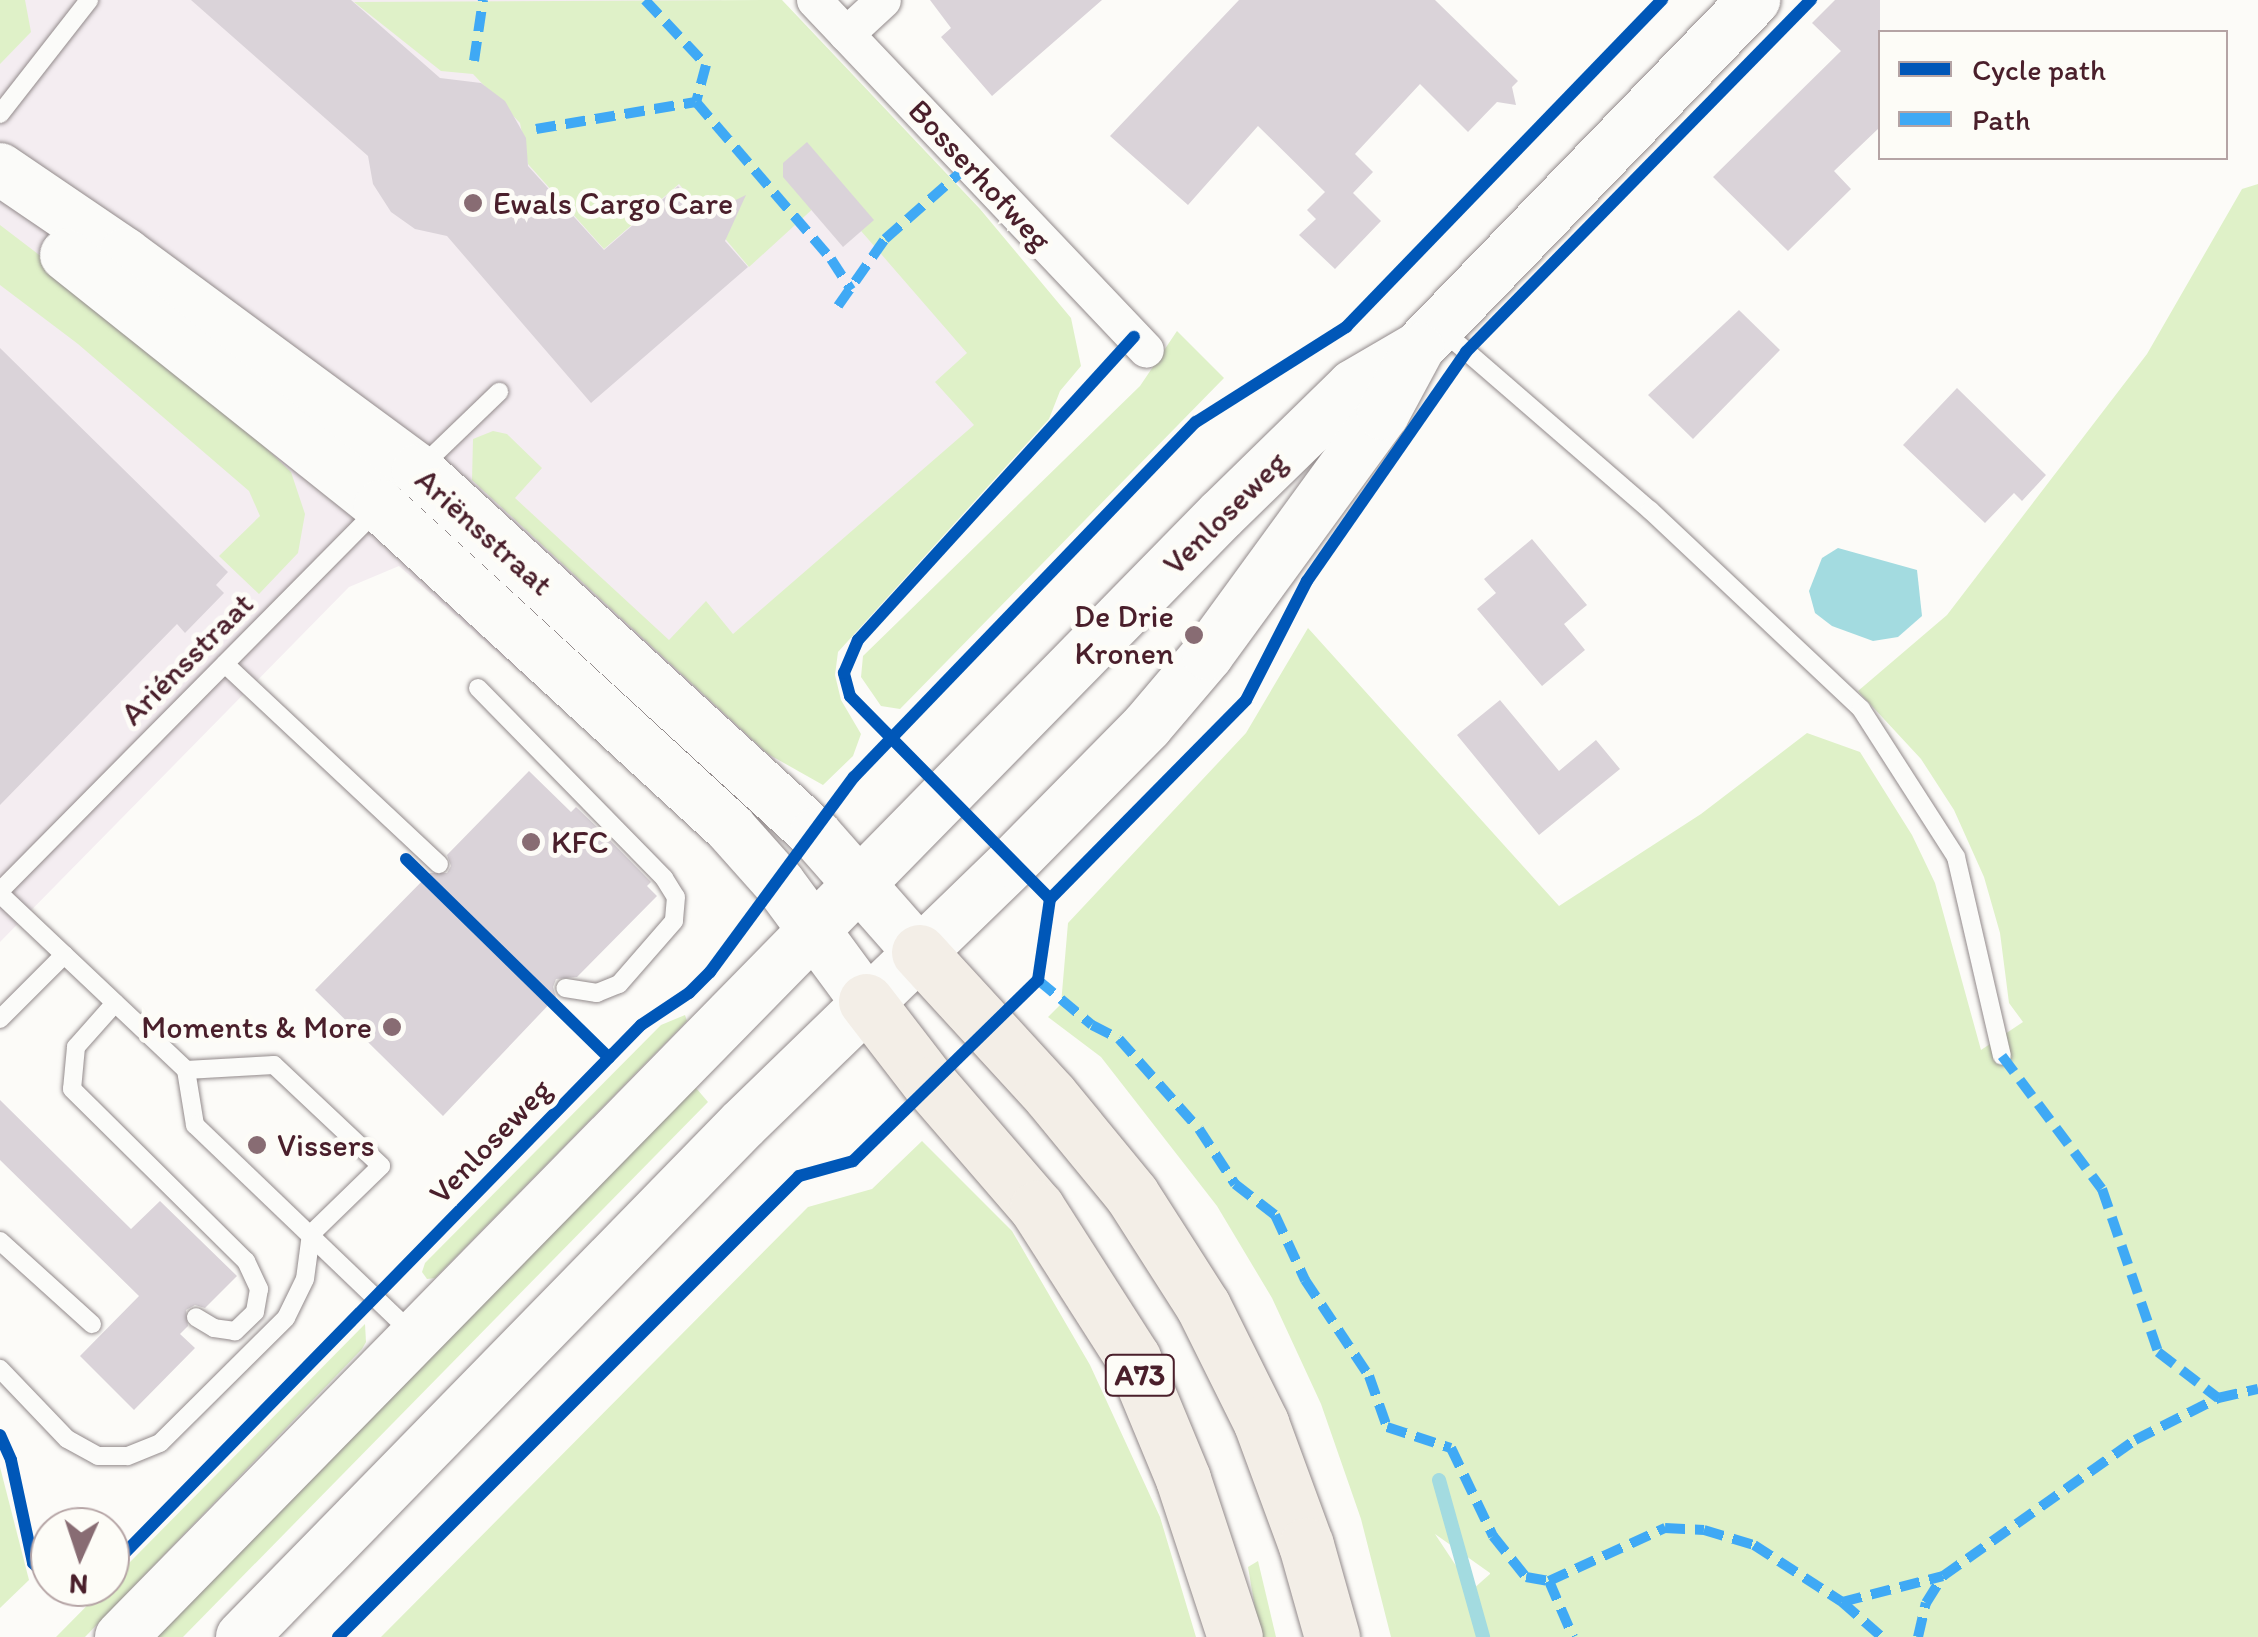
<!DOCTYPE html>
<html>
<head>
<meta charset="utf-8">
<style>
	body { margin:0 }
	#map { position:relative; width:2258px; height:1637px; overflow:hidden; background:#fcfbf8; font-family:Itim,sans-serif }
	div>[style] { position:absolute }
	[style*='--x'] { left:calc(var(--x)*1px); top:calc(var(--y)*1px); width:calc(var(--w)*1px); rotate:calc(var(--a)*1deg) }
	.built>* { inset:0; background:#f4edf1 }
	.green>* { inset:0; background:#dff1c8 }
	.water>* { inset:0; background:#a3dbe0 }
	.stream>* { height:14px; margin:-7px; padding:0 7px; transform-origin:7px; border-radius:7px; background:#a3dbe0 }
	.building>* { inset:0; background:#dad3d9 }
	.roads { filter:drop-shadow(0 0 2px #928a8b) drop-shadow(0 0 2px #928a8b) }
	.service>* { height:18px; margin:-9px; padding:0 9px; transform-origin:9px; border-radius:9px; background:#fbfbf9 }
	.minor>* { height:35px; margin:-17.5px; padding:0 17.5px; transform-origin:17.5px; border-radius:17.5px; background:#fbfbf9 }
	.secondary>* { height:52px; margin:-26px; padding:0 26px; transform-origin:26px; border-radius:26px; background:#fbfbf9 }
	.motorway>* { height:55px; margin:-27.5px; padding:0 27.5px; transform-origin:27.5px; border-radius:27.5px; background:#f3eee7 }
	.quiet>* { height:10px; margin-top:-5px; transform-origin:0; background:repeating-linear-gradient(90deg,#3fa9f5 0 20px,transparent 0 30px) }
	.cycleway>* { height:12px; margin:-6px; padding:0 6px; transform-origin:6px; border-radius:6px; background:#0057b8 }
	.dots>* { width:28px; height:28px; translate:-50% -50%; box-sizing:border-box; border:5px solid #fdfcf7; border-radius:50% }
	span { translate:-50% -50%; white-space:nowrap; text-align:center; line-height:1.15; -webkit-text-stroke:10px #fdfcf7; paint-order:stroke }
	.shield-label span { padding:2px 8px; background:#fdfcf7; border:2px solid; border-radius:8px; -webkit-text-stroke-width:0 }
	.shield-label { font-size:30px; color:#4a1f2b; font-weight:700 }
	.street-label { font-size:32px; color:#4a1f2b }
	.poi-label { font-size:32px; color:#4a1f2b }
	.left { translate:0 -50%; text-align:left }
	.right { translate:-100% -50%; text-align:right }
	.legend { position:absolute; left:1878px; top:30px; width:350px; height:130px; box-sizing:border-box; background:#fdfcf7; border:2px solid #b5a4a5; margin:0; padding:12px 18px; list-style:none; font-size:30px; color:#4a1f2b }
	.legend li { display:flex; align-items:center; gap:20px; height:50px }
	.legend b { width:50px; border:2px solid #b5a4a5 }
	.north { position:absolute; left:30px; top:1507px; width:100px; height:100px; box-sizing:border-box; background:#fdfcf7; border:2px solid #b5a4a5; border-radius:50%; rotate:183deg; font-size:28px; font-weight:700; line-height:40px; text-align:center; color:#4a1f2b }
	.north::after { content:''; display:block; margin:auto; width:35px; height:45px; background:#886c73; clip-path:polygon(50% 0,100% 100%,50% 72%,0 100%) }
</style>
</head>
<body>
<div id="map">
	<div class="built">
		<i style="clip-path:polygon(0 0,721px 0,1060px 357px,830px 627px,730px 868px,686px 817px,399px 566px,349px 587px,0 942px)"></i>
	</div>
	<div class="green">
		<i style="clip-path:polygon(0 0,25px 0,31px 32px,0 64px)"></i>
		<i style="clip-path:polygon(782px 0,980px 209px,1071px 318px,1081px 366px,1060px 391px,1049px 419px,838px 652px,835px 675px,841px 700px,861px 734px,853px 756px,823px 785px,768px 754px,472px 480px,473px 439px,493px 431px,507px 434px,542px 468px,515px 498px,669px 640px,706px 601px,733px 634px,974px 425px,935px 382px,967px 353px,829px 194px,749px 267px,679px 184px,604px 249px,528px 164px,520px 123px,473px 74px,441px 71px,354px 2px)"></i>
		<i style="clip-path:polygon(evenodd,2258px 184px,2258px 1637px,1391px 1637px,1361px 1519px,1321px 1404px,1272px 1298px,1217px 1206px,1101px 1057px,1048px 1017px,1061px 1004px,1068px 923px,1246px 733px,1308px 628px,1559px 906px,1701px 814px,1807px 733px,1860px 752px,1912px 835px,1935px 883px,1981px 1050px,2023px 1022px,2009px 1003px,2000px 933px,1984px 877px,1954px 810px,1921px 759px,1858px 691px,1947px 615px,2147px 354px,2242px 189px,2258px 184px,1435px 1534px,1490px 1573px,1490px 1574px,1472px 1590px,1435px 1534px)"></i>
		<i style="clip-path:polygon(0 225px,165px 351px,291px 472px,305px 514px,298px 553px,259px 594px,219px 556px,260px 516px,249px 491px,78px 344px,0 285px)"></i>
		<i style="clip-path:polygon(1177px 331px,1224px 378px,900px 709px,881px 706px,861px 677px,863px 656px,1140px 386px)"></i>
		<i style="clip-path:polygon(685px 1015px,687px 1021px,435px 1278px,427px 1279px,422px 1272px,425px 1263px,661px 1025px)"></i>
		<i style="clip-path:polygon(696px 1088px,708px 1102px,183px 1637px,156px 1637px,605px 1173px)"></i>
		<i style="clip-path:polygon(922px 1141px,1012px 1231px,1090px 1365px,1160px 1517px,1196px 1637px,381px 1637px,808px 1207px,872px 1189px)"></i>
		<i style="clip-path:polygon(365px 1324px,366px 1342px,362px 1349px,85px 1637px,56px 1637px)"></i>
		<i style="clip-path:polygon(0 1467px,29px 1580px,0 1608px)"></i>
		<i style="clip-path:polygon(1258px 1561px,1276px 1637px,1260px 1637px,1248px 1567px)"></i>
	</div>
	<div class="water">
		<i style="clip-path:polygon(1838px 548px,1917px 570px,1922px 616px,1898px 637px,1873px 641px,1832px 626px,1815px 613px,1809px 591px,1822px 558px)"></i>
	</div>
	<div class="stream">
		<i style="--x:1439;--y:1480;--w:163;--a:74.3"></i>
	</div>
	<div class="building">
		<i style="clip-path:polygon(191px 0,351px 0,440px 78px,481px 83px,505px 101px,526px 138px,528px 166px,604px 250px,678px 186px,703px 216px,746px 195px,725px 241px,748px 267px,591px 403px,447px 236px,415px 229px,391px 212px,373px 184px,368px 156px)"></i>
		<i style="clip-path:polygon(930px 0,1102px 0,992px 96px,941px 37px,951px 28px)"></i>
		<i style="clip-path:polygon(1239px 0,1435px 0,1518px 81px,1512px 87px,1516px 105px,1497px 102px,1468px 132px,1420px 84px,1355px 154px,1373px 172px,1353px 193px,1381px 221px,1335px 269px,1299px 235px,1316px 219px,1307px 210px,1325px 192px,1258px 126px,1188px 205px,1110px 136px)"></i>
		<i style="clip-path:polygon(1835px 0,1880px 0,1880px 127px,1834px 171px,1851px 189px,1788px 251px,1713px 177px,1841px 51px,1812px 23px)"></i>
		<i style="clip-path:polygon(807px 142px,874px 220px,843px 247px,783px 177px,783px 163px)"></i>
		<i style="clip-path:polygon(1739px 310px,1780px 350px,1693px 439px,1648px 395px)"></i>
		<i style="clip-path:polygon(0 348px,228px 572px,216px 585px,224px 593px,185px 633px,177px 624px,0 805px)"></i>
		<i style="clip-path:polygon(1957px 388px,2046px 475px,2022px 501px,2014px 493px,1985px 523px,1903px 445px)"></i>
		<i style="clip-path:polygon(1532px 539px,1587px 605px,1564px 624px,1585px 650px,1542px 686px,1477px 609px,1496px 593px,1484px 579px)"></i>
		<i style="clip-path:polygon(1500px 700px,1559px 771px,1596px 740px,1620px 769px,1539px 835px,1457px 735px)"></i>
		<i style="clip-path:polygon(529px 771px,571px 812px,576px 807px,598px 828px,651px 882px,647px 886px,657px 896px,577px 977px,556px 979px,553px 987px,556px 997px,443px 1116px,315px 990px,430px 873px,447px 873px,451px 866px,447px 855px)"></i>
		<i style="clip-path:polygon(0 1100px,131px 1229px,160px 1201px,237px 1276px,205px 1308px,195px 1305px,186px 1310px,188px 1326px,180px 1334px,195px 1348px,134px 1410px,80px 1356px,139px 1296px,0 1160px)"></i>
	</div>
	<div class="roads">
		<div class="service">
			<i style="--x:0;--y:114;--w:145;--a:-52"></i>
			<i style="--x:1443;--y:331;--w:274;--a:40.9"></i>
			<i style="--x:1650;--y:510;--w:290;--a:43.3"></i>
			<i style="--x:1861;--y:709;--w:176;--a:57.3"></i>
			<i style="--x:1956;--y:857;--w:204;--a:77"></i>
			<i style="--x:420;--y:468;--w:110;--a:-43.9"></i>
			<i style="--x:225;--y:664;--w:293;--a:43.1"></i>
			<i style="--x:478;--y:688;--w:266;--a:45.6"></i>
			<i style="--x:664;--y:878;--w:22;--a:58"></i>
			<i style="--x:676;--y:897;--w:24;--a:95"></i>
			<i style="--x:674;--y:921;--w:84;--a:131.1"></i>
			<i style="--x:619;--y:984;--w:24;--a:158"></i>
			<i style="--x:597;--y:993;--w:32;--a:-171"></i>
			<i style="--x:0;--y:891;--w:535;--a:-45.3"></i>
			<i style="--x:0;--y:894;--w:256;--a:43.4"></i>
			<i style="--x:186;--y:1070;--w:88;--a:-3.3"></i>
			<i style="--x:274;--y:1065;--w:147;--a:43.3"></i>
			<i style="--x:381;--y:1166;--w:98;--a:135.8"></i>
			<i style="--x:311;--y:1234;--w:45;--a:97.6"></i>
			<i style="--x:305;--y:1279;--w:43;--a:116"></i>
			<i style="--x:286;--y:1318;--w:177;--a:135.2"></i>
			<i style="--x:160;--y:1443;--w:35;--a:158"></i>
			<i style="--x:127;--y:1456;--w:29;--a:180"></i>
			<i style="--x:98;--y:1456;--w:35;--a:-151"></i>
			<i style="--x:67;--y:1439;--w:97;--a:-133.7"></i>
			<i style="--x:115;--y:1003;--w:59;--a:131.6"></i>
			<i style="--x:76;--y:1047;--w:42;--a:95.4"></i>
			<i style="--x:72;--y:1089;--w:245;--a:44.7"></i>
			<i style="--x:246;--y:1261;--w:31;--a:65"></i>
			<i style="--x:259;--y:1289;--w:23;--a:100"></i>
			<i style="--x:255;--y:1312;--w:28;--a:136"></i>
			<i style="--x:235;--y:1331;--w:21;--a:-172"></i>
			<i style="--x:214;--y:1328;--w:21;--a:-149"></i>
			<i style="--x:0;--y:1019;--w:91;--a:-45"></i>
			<i style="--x:186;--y:1070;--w:56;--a:80.7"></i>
			<i style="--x:195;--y:1125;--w:301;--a:43.8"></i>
			<i style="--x:0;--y:1241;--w:124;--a:42.1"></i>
		</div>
		<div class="minor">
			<i style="--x:814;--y:0;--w:482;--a:46.5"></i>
			<i style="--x:846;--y:34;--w:50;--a:-42.6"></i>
		</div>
		<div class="secondary">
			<i style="--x:0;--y:169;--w:151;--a:34.2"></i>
			<i style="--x:125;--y:254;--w:364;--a:36.4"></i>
			<i style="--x:418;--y:470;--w:539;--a:42.52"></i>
			<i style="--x:815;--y:834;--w:157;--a:48.6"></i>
			<i style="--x:66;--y:255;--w:402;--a:38.6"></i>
			<i style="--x:380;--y:506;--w:476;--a:42.6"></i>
			<i style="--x:730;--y:828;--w:74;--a:48.3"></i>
			<i style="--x:779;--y:883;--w:147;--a:53.6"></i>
			<i style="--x:121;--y:1637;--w:1571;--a:-45.57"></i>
			<i style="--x:1221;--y:515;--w:185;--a:-44.3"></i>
			<i style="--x:1353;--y:386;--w:75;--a:-30.3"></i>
			<i style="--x:1418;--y:348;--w:484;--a:-46"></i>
			<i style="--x:242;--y:1637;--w:717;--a:-45.68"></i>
			<i style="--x:743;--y:1124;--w:376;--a:-44.1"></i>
			<i style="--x:1013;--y:862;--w:191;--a:-45.4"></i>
			<i style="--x:1147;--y:726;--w:94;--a:-49.7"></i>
			<i style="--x:1208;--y:654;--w:297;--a:-53.9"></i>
			<i style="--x:1383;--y:414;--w:74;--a:-61.7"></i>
		</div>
		<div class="motorway">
			<i style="--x:919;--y:952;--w:194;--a:47.5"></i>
			<i style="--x:1050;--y:1095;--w:129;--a:50.6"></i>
			<i style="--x:1132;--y:1195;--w:132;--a:57.4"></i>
			<i style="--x:1203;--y:1306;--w:131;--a:63.6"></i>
			<i style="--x:1261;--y:1423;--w:130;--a:69.8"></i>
			<i style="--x:1306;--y:1545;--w:96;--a:74.2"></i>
			<i style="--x:866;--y:1001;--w:105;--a:52.4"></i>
			<i style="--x:930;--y:1084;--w:164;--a:49.2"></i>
			<i style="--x:1037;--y:1208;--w:178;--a:57.4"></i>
			<i style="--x:1133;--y:1358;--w:131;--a:67.5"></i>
			<i style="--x:1183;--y:1479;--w:166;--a:71.8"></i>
		</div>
	</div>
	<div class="quiet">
		<i style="--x:645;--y:0;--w:89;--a:46.8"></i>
		<i style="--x:706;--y:65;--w:38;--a:105"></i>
		<i style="--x:474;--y:61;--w:62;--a:-81.6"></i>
		<i style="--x:536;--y:129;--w:162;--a:-9.6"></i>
		<i style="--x:696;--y:102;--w:207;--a:49.3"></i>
		<i style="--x:831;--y:259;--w:37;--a:57"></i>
		<i style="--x:838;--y:306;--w:82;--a:-55"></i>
		<i style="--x:885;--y:239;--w:113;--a:-41.4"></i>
		<i style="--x:1038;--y:980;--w:70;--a:39.8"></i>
		<i style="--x:1092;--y:1025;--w:30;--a:27"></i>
		<i style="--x:1119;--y:1039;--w:120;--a:48.4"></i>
		<i style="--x:1199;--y:1129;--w:66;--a:56.8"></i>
		<i style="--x:1235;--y:1184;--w:51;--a:37.8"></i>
		<i style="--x:1275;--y:1215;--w:72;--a:65.2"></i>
		<i style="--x:1305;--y:1280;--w:115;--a:56.3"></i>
		<i style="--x:1369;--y:1376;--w:54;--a:70.6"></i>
		<i style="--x:1387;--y:1427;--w:67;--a:18.2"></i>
		<i style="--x:1451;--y:1448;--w:98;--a:64.5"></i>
		<i style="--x:1493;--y:1536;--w:53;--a:51.2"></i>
		<i style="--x:1526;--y:1577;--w:23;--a:10"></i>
		<i style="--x:1549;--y:1581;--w:128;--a:-24.6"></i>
		<i style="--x:1665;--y:1528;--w:39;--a:3"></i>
		<i style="--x:1704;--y:1530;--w:52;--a:16.7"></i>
		<i style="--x:1754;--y:1545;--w:105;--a:32.9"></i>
		<i style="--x:1842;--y:1602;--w:53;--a:41.2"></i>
		<i style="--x:2002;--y:1056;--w:166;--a:53.1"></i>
		<i style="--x:2102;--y:1189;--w:172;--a:71"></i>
		<i style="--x:2158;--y:1352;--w:76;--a:37.5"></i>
		<i style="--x:1549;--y:1581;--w:61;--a:66.8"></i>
		<i style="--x:1842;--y:1602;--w:104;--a:-14.4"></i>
		<i style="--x:1943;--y:1576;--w:235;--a:-35.3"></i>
		<i style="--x:2135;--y:1440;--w:93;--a:-26.8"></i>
		<i style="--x:2218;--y:1398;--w:41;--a:-12.7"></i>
		<i style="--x:1918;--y:1637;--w:35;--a:-77"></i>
		<i style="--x:1926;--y:1603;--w:32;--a:-58"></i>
	</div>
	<div class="cycleway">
		<i style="--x:406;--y:859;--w:284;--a:44.4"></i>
		<i style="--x:1050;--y:899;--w:285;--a:-134.6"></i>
		<i style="--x:850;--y:696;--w:24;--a:-105"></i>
		<i style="--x:844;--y:673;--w:36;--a:-67"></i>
		<i style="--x:858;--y:640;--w:410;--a:-47.7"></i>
		<i style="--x:0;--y:1435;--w:27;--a:66"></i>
		<i style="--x:11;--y:1460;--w:105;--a:77.9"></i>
		<i style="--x:33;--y:1563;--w:23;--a:43"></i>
		<i style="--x:110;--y:1568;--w:759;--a:-45.64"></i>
		<i style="--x:641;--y:1025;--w:58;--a:-33.7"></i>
		<i style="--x:689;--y:993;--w:30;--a:-45"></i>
		<i style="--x:710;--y:972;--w:242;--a:-53.6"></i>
		<i style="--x:854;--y:777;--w:493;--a:-46.1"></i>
		<i style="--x:1196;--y:422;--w:178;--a:-32.3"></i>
		<i style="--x:1346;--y:327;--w:455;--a:-46"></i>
		<i style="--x:338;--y:1637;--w:652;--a:-45"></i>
		<i style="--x:799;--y:1176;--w:56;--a:-15.5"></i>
		<i style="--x:853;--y:1161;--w:259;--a:-44.4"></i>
		<i style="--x:1038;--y:980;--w:82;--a:-81.6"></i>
		<i style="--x:1050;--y:899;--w:279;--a:-45.4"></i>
		<i style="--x:1246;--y:700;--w:134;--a:-62.9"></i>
		<i style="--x:1307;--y:581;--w:279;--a:-55.2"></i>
		<i style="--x:1466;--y:352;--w:493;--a:-45.6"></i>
	</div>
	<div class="dots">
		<i style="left:473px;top:203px;background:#886c73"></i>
		<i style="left:1194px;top:635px;background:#886c73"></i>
		<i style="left:531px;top:842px;background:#886c73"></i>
		<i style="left:392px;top:1027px;background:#886c73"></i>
		<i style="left:257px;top:1145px;background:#886c73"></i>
	</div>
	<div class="shield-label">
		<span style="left:1140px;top:1375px">A73</span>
	</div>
	<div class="street-label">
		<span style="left:980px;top:175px;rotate:47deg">Bosserhofweg</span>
		<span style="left:1225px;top:513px;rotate:-45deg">Venloseweg</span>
		<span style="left:484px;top:532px;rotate:42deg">Ariënsstraat</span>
		<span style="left:187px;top:659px;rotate:-45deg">Ariénsstraat</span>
		<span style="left:490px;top:1141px;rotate:-46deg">Venloseweg</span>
	</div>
	<div class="poi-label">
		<span class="left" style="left:493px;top:203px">Ewals Cargo Care</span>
		<span class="right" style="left:1174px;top:635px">De Drie<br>Kronen</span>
		<span class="left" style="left:551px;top:842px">KFC</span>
		<span class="right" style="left:372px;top:1027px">Moments &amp; More</span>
		<span class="left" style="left:277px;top:1145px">Vissers</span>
	</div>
	<ul class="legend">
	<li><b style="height:12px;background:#0057b8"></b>Cycle path</li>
	<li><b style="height:12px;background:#3fa9f5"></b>Path</li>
	</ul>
	<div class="north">N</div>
</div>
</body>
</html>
